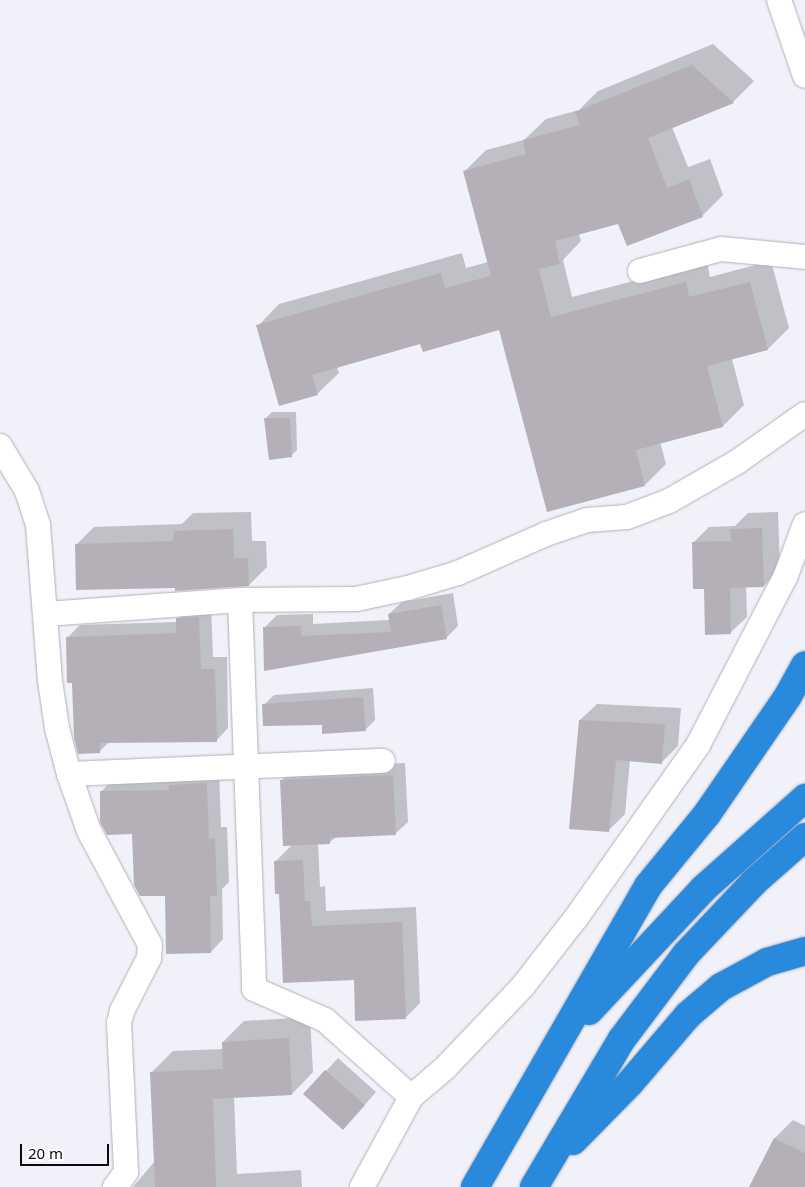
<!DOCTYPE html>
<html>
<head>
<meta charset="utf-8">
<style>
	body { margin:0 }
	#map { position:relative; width:805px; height:1187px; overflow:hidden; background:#f0f1f9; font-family:"Noto Sans",sans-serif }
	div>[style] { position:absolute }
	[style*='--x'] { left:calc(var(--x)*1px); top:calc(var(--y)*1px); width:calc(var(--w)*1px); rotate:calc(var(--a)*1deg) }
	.shadow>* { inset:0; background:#0003 }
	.building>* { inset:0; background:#b5b0b7 }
	.roads { filter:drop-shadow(0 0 1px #afb0b9) drop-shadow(0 0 1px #afb0b9) }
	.street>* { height:24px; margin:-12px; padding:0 12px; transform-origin:12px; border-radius:12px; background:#fff }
	.highway>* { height:28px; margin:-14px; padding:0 14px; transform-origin:14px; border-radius:14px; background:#298add }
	span { translate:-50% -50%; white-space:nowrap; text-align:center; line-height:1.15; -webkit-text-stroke:5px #fff; paint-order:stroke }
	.scale { position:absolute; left:20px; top:1144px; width:89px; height:22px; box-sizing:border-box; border:2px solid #0b0b0e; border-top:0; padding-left:6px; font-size:15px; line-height:18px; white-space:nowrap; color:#0b0b0e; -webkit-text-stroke:4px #fff; paint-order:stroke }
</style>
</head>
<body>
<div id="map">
	<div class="shadow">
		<i style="clip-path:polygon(713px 44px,754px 81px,733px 102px,672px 127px,688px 167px,710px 159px,723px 195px,702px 216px,619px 223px,579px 234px,581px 241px,563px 260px,572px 297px,707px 262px,710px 277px,771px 261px,789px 328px,768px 349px,732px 359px,744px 405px,723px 426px,660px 442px,666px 464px,645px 485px,500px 328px,421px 343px,337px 367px,339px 373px,317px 394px,258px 326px,279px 304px,462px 253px,466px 268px,488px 262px,465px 171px,486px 150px,524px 140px,546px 119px,579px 110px,598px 91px)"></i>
		<i style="clip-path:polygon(272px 412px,296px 412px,297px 450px,291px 456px,266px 418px)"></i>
		<i style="clip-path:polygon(251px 512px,252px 541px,266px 541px,267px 567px,249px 585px,176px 586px,76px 545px,94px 527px,182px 524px,193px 513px)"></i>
		<i style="clip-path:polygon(778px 512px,780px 569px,764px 586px,746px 586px,747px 617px,730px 633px,705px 588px,693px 543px,709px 527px,735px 526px,748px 513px)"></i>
		<i style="clip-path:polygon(453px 593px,458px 626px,446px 638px,265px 670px,264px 628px,277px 615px,313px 614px,313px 624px,390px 620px,389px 614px,402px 602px)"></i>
		<i style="clip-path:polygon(211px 605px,213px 657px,227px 657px,228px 728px,216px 741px,109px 742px,99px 752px,74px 682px,67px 638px,80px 625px,177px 622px,189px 606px)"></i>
		<i style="clip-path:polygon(373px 688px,375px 720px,365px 730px,323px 724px,264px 705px,274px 695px)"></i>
		<i style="clip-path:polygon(597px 704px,681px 708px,678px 746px,661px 763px,630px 760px,625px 814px,608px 831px,580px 720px)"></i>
		<i style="clip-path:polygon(405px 763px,408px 822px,395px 834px,336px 837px,329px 843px,318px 843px,320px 887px,325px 886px,326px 911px,416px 907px,420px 1003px,405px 1018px,355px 979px,280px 893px,275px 862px,293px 844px,281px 781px,294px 768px)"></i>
		<i style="clip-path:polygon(219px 771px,221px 827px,227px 827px,229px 882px,222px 889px,223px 939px,211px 952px,166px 895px,134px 833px,101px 792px,113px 779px)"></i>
		<i style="clip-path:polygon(310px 1017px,313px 1072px,292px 1094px,234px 1096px,237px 1174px,301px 1170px,302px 1187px,133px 1187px,155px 1161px,152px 1072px,173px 1051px,223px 1049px,223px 1042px,244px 1021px)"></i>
		<i style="clip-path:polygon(338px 1058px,376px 1092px,355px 1116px,305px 1094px)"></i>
		<i style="clip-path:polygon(793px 1120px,805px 1126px,805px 1187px,750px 1187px,775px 1138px)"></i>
	</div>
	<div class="building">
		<i style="clip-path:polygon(692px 65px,734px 103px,648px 138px,667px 188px,689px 179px,703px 217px,627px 246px,618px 224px,555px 241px,560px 264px,539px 269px,551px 317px,686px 282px,689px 297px,750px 282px,768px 350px,707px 366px,723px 427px,636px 450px,645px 486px,547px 512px,499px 330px,423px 352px,420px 344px,312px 375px,318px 395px,279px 406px,256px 325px,441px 273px,445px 288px,491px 276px,463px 171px,526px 154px,523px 140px,580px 125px,575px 112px)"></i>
		<i style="clip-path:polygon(264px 418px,290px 418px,292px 457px,269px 460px)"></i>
		<i style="clip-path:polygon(762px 528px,764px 587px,730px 588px,731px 634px,705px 635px,704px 589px,693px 589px,692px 542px,731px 541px,730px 529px)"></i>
		<i style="clip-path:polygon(233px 529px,234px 558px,248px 558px,249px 586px,175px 591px,175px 588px,76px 590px,75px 544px,173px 541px,174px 531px)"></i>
		<i style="clip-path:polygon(441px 605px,447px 639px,264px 671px,263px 627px,301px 626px,301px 636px,391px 632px,388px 614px)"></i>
		<i style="clip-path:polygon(199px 617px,201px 669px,215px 669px,217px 742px,100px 743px,100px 753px,78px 754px,74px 738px,72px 683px,67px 683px,66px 637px,176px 633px,176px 618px)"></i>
		<i style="clip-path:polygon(363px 697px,366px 731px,322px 734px,322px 725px,263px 726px,262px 704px)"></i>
		<i style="clip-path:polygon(579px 720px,665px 724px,662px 764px,616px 760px,609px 832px,569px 829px)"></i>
		<i style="clip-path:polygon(393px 775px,396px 835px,330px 838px,330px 844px,283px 846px,280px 780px)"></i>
		<i style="clip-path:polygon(207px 783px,209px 839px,215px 838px,217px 896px,210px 896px,211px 953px,166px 954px,165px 896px,140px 896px,134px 885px,132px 834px,107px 835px,100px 822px,100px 791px,169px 790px,169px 785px)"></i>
		<i style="clip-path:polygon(303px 860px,305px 901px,310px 901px,312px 926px,402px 922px,406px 1019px,355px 1021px,354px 980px,283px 983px,279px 894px,275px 894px,274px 861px)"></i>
		<i style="clip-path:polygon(289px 1038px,292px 1095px,213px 1099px,216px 1187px,155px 1187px,150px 1072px,223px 1069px,222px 1042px)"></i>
		<i style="clip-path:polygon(325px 1070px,365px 1105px,343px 1130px,303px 1094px)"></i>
		<i style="clip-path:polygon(774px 1138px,805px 1153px,805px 1187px,749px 1187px)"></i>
	</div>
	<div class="roads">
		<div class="street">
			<i style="--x:779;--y:0;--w:80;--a:71.1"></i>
			<i style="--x:640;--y:271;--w:84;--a:-15.2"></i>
			<i style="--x:721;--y:249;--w:84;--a:5.4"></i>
			<i style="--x:0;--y:446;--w:52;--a:59"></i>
			<i style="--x:27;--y:491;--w:36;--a:72"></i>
			<i style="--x:38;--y:525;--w:156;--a:85.6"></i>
			<i style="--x:50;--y:681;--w:48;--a:81.5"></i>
			<i style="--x:57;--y:728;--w:48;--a:75.4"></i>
			<i style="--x:69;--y:774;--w:60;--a:70.7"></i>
			<i style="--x:89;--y:831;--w:129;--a:61.8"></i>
			<i style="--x:150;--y:945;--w:13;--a:94"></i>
			<i style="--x:149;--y:958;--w:59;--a:117"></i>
			<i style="--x:122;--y:1011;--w:12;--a:104"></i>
			<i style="--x:119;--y:1023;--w:149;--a:87.3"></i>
			<i style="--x:126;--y:1172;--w:19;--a:126"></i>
			<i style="--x:240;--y:600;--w:389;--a:87.9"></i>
			<i style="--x:254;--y:989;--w:77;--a:23.6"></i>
			<i style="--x:325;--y:1020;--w:115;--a:41.8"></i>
			<i style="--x:46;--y:614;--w:195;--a:-4.1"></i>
			<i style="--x:240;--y:600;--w:116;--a:-0.5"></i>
			<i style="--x:356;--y:599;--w:53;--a:-11.9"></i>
			<i style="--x:408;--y:588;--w:52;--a:-16.7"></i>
			<i style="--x:458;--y:573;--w:96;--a:-23.9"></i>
			<i style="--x:546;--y:534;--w:43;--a:-18.9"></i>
			<i style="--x:587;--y:520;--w:40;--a:-4.3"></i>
			<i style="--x:627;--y:517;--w:45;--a:-20.9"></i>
			<i style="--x:669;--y:501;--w:78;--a:-29.8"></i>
			<i style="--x:737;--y:462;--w:83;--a:-35.2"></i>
			<i style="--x:69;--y:774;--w:314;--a:-2.4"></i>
			<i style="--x:362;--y:1187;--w:102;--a:-61.4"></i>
			<i style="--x:411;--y:1097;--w:45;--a:-40.5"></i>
			<i style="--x:445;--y:1068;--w:113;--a:-46.4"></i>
			<i style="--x:523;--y:986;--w:86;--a:-52.1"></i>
			<i style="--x:576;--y:918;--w:212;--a:-54.8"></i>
			<i style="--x:698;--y:745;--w:191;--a:-62.6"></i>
			<i style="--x:786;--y:575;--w:54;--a:-69.6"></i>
		</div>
		<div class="highway">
			<i style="--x:589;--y:1011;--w:167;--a:-46.9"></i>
			<i style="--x:703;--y:889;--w:137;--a:-41.7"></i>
			<i style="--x:573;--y:1141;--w:81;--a:-45.5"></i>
			<i style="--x:630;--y:1083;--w:89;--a:-49.5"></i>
			<i style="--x:688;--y:1015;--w:43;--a:-40.3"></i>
			<i style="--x:721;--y:987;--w:52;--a:-28.5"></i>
			<i style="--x:767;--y:962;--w:40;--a:-16"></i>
			<i style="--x:475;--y:1187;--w:347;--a:-60.1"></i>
			<i style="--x:648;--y:886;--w:93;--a:-50.7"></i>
			<i style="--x:707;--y:814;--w:143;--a:-55.5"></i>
			<i style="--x:788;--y:696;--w:35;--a:-61"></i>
			<i style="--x:534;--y:1187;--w:172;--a:-59.3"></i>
			<i style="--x:622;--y:1039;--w:106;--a:-53"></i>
			<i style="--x:686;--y:954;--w:99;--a:-46.6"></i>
			<i style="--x:754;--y:882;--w:68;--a:-41.4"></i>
		</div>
	</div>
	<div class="scale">20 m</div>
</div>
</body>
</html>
